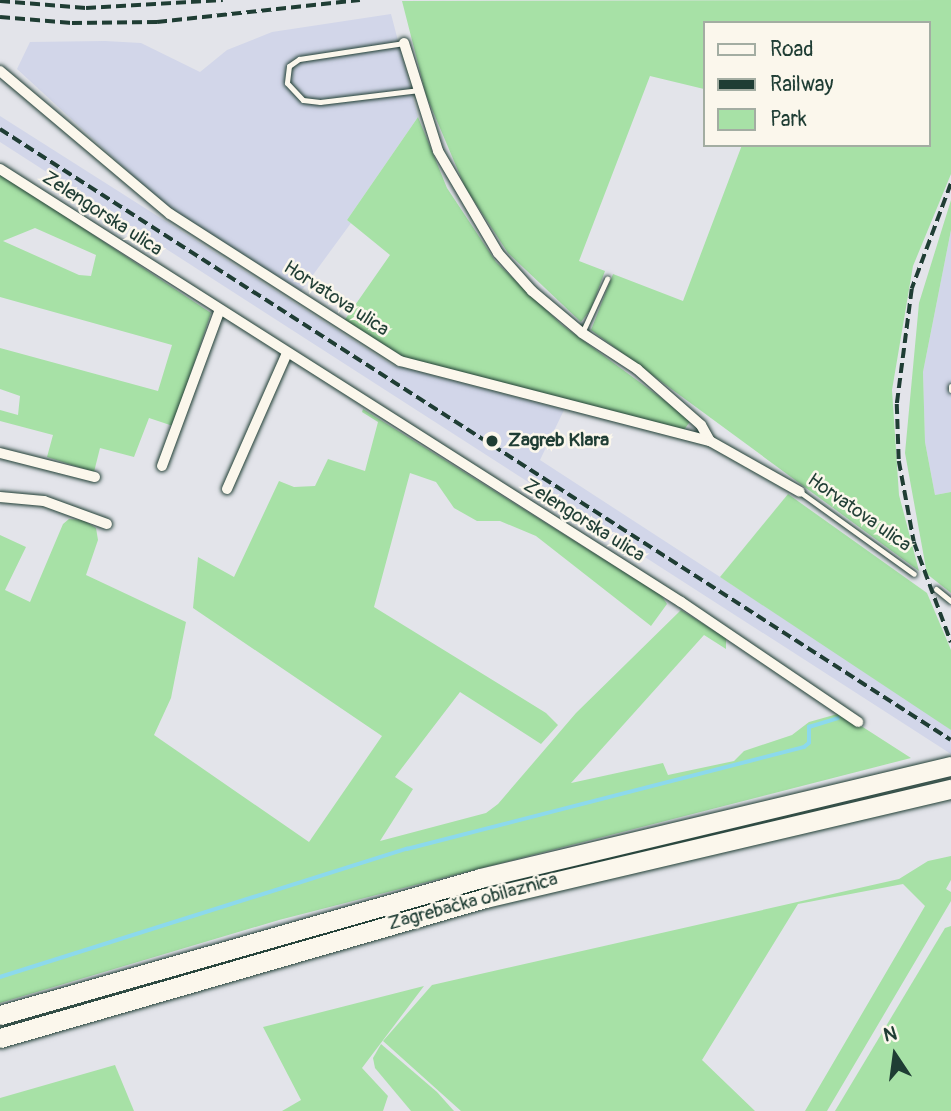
<!DOCTYPE html>
<html>
<head>
<meta charset="utf-8">
<style>
	body { margin:0 }
	#map { position:relative; width:951px; height:1111px; overflow:hidden; background:#e3e4ea; font-family:Pangolin,sans-serif }
	div>[style] { position:absolute }
	[style*='--x'] { left:calc(var(--x)*1px); top:calc(var(--y)*1px); width:calc(var(--w)*1px); rotate:calc(var(--a)*1deg) }
	.built>* { inset:0; background:#d2d6e9 }
	.green>* { inset:0; background:#a7e1a6 }
	.stream>* { height:3.5px; margin:-1.75px; padding:0 1.75px; transform-origin:1.75px; border-radius:1.75px; background:#8cd9ec }
	.roads { filter:drop-shadow(0 0 2px #1f3d34) drop-shadow(0 0 2px #1f3d34) }
	.service>* { height:5px; margin:-2.5px; padding:0 2.5px; transform-origin:2.5px; border-radius:2.5px; background:#fbf7ec }
	.minor>* { height:10px; margin:-5px; padding:0 5px; transform-origin:5px; border-radius:5px; background:#fbf7ec }
	.motorway>* { height:19px; margin:-9.5px; padding:0 9.5px; transform-origin:9.5px; border-radius:9.5px; background:#fbf7ec }
	.rail>* { height:3.5px; margin-top:-1.75px; transform-origin:0; background:repeating-linear-gradient(90deg,#1f3d34 0 10px,transparent 0 15px) }
	.dots>* { width:19px; height:19px; translate:-50% -50%; box-sizing:border-box; border:4px solid #fbf7ec; border-radius:50% }
	span { translate:-50% -50%; white-space:nowrap; text-align:center; line-height:1.15; -webkit-text-stroke:5px #fbf7ec; paint-order:stroke }
	.street-label { font-size:19px; color:#1f3d34 }
	.poi-label { font-size:19px; color:#1f3d34; font-weight:700 }
	.left { translate:0 -50%; text-align:left }
	.legend { position:absolute; left:703px; top:21px; width:228px; height:126px; box-sizing:border-box; background:#fbf7ec; border:2px solid #a3ada2; margin:0; padding:9px 12px; list-style:none; font-size:21px; color:#1f3d34 }
	.legend li { display:flex; align-items:center; gap:14px; height:35px }
	.legend b { width:35px; border:2px solid #a3ada2 }
	.north { position:absolute; left:860px; top:1020px; width:70px; height:70px; -webkit-text-stroke:5px #fbf7ec; paint-order:stroke; rotate:347deg; font-size:19px; font-weight:700; line-height:28px; text-align:center; color:#1f3d34 }
	.north::after { content:''; display:block; margin:auto; width:24px; height:32px; background:#1f3d34; clip-path:polygon(50% 0,100% 100%,50% 72%,0 100%) }
</style>
</head>
<body>
<div id="map">
	<div class="built">
		<i style="clip-path:polygon(391px 14px,418px 117px,347px 220px,351px 223px,299px 294px,169px 209px,17px 69px,30px 42px,105px 41px,141px 43px,200px 72px,227px 50px,272px 32px)"></i>
		<i style="clip-path:polygon(0 116px,392px 365px,564px 410px,540px 460px,937px 718px,951px 730px,951px 754px,0 142px)"></i>
		<i style="clip-path:polygon(951px 230px,951px 492px,935px 495px,925px 442px,923px 372px)"></i>
	</div>
	<div class="green">
		<i style="clip-path:polygon(951px 0,951px 174px,913px 266px,892px 390px,899px 495px,919px 571px,591px 330px,613px 274px,683px 301px,742px 145px,928px 145px,928px 23px,704px 23px,704px 89px,650px 76px,579px 261px,605px 271px,591px 309px,581px 322px,508px 253px,465px 187px,426px 95px,402px 1px)"></i>
		<i style="clip-path:polygon(418px 117px,447px 188px,496px 262px,562px 325px,691px 420px,684px 430px,407px 359px,344px 321px,390px 255px,347px 220px)"></i>
		<i style="clip-path:polygon(evenodd,0 173px,211px 313px,173px 426px,149px 418px,134px 457px,100px 448px,94px 472px,47px 457px,53px 435px,0 421px,0 410px,18px 415px,20px 396px,0 389px,0 348px,158px 391px,172px 345px,0 297px,0 173px,35px 228px,96px 255px,91px 276px,79px 275px,3px 241px,35px 228px)"></i>
		<i style="clip-path:polygon(951px 200px,951px 230px,923px 372px,925px 442px,935px 495px,951px 492px,951px 593px,927px 574px,905px 453px,919px 303px)"></i>
		<i style="clip-path:polygon(363px 409px,661px 595px,667px 604px,651px 626px,536px 536px,500px 521px,477px 521px,454px 508px,436px 482px,410px 473px,374px 607px,546px 713px,558px 725px,541px 744px,460px 692px,395px 777px,413px 789px,380px 841px,486px 813px,498px 804px,576px 713px,681px 610px,726px 638px,726px 649px,704px 635px,571px 783px,663px 763px,668px 775px,734px 761px,744px 751px,792px 735px,809px 722px,841px 713px,911px 758px,279px 920px,0 1003px,0 535px,26px 547px,5px 590px,30px 602px,63px 524px,69px 519px,83px 520px,96px 528px,98px 540px,86px 575px,186px 622px,171px 698px,154px 735px,309px 842px,382px 736px,193px 608px,198px 557px,234px 577px,279px 481px,294px 487px,315px 486px,328px 459px,365px 471px,378px 422px,362px 412px)"></i>
		<i style="clip-path:polygon(788px 494px,927px 593px,951px 650px,951px 730px,720px 577px)"></i>
		<i style="clip-path:polygon(951px 856px,951px 880px,946px 889px,951px 892px,951px 901px,827px 1111px,805px 1111px,925px 906px,903px 884px,798px 904px,702px 1060px,755px 1111px,461px 1111px,383px 1041px,432px 985px,899px 879px,928px 861px)"></i>
		<i style="clip-path:polygon(951px 926px,951px 1111px,835px 1111px,945px 928px)"></i>
		<i style="clip-path:polygon(424px 986px,362px 1068px,388px 1096px,383px 1111px,282px 1111px,301px 1100px,263px 1027px)"></i>
		<i style="clip-path:polygon(381px 1044px,437px 1092px,454px 1111px,411px 1111px,375px 1068px,373px 1058px)"></i>
		<i style="clip-path:polygon(115px 1065px,134px 1111px,0 1111px,0 1098px)"></i>
	</div>
	<div class="stream">
		<i style="--x:0;--y:977;--w:427;--a:-17.5"></i>
		<i style="--x:407;--y:849;--w:410;--a:-14.4"></i>
		<i style="--x:804;--y:747;--w:6;--a:-39"></i>
		<i style="--x:809;--y:743;--w:16;--a:-90"></i>
		<i style="--x:809;--y:727;--w:30;--a:-17"></i>
	</div>
	<div class="roads">
		<div class="service">
			<i style="--x:404;--y:43;--w:106;--a:171.3"></i>
			<i style="--x:299;--y:59;--w:12;--a:145"></i>
			<i style="--x:289;--y:66;--w:17;--a:97"></i>
			<i style="--x:287;--y:83;--w:23;--a:47"></i>
			<i style="--x:303;--y:100;--w:17;--a:7"></i>
			<i style="--x:320;--y:102;--w:100;--a:-6.9"></i>
			<i style="--x:582;--y:333;--w:60;--a:-65.2"></i>
			<i style="--x:951;--y:386;--w:4;--a:90"></i>
			<i style="--x:800;--y:492;--w:140;--a:35.7"></i>
			<i style="--x:936;--y:589;--w:19;--a:39"></i>
		</div>
		<div class="minor">
			<i style="--x:404;--y:43;--w:113;--a:72.5"></i>
			<i style="--x:438;--y:151;--w:118;--a:59.5"></i>
			<i style="--x:498;--y:253;--w:51;--a:48.2"></i>
			<i style="--x:532;--y:291;--w:65;--a:40"></i>
			<i style="--x:582;--y:333;--w:66;--a:33.2"></i>
			<i style="--x:637;--y:369;--w:85;--a:41.2"></i>
			<i style="--x:701;--y:425;--w:18;--a:61"></i>
			<i style="--x:0;--y:71;--w:222;--a:40.1"></i>
			<i style="--x:170;--y:214;--w:273;--a:32.6"></i>
			<i style="--x:400;--y:361;--w:320;--a:14.5"></i>
			<i style="--x:710;--y:441;--w:103;--a:29.5"></i>
			<i style="--x:0;--y:169;--w:807;--a:32.45"></i>
			<i style="--x:681;--y:602;--w:214;--a:34.1"></i>
			<i style="--x:0;--y:453;--w:98;--a:14.2"></i>
			<i style="--x:162;--y:466;--w:164;--a:-69.7"></i>
			<i style="--x:227;--y:489;--w:146;--a:-66.2"></i>
			<i style="--x:0;--y:497;--w:44;--a:5.2"></i>
			<i style="--x:44;--y:501;--w:67;--a:20.1"></i>
		</div>
		<div class="motorway">
			<i style="--x:0;--y:1015;--w:499;--a:-15.9"></i>
			<i style="--x:480;--y:878;--w:484;--a:-13.4"></i>
			<i style="--x:0;--y:1038;--w:505;--a:-16.1"></i>
			<i style="--x:485;--y:898;--w:479;--a:-13.2"></i>
		</div>
	</div>
	<div class="rail">
		<i style="--x:0;--y:1;--w:86;--a:4.7"></i>
		<i style="--x:86;--y:8;--w:137;--a:-3.3"></i>
		<i style="--x:0;--y:17;--w:72;--a:4.8"></i>
		<i style="--x:72;--y:23;--w:85;--a:-0.7"></i>
		<i style="--x:157;--y:22;--w:204;--a:-6.2"></i>
		<i style="--x:0;--y:129;--w:1130;--a:32.72"></i>
		<i style="--x:951;--y:184;--w:112;--a:110.4"></i>
		<i style="--x:912;--y:289;--w:116;--a:97.4"></i>
		<i style="--x:897;--y:404;--w:57;--a:88"></i>
		<i style="--x:899;--y:461;--w:82;--a:79.5"></i>
		<i style="--x:914;--y:542;--w:107;--a:69.7"></i>
	</div>
	<div class="dots">
		<i style="left:492px;top:441px;background:#1f3d34"></i>
	</div>
	<div class="street-label">
		<span style="left:102px;top:214px;rotate:33deg">Zelengorska ulica</span>
		<span style="left:336px;top:299px;rotate:33deg">Horvatova ulica</span>
		<span style="left:859px;top:513px;rotate:35deg">Horvatova ulica</span>
		<span style="left:584px;top:521px;rotate:32deg">Zelengorska ulica</span>
		<span style="left:473px;top:902px;rotate:-15deg">Zagrebačka obilaznica</span>
	</div>
	<div class="poi-label">
		<span class="left" style="left:508px;top:441px">Zagreb Klara</span>
	</div>
	<ul class="legend">
	<li><b style="height:9px;background:#fbf7ec"></b>Road</li>
	<li><b style="height:9px;background:#1f3d34"></b>Railway</li>
	<li><b style="height:19px;background:#a7e1a6"></b>Park</li>
	</ul>
	<div class="north">N</div>
</div>
</body>
</html>
